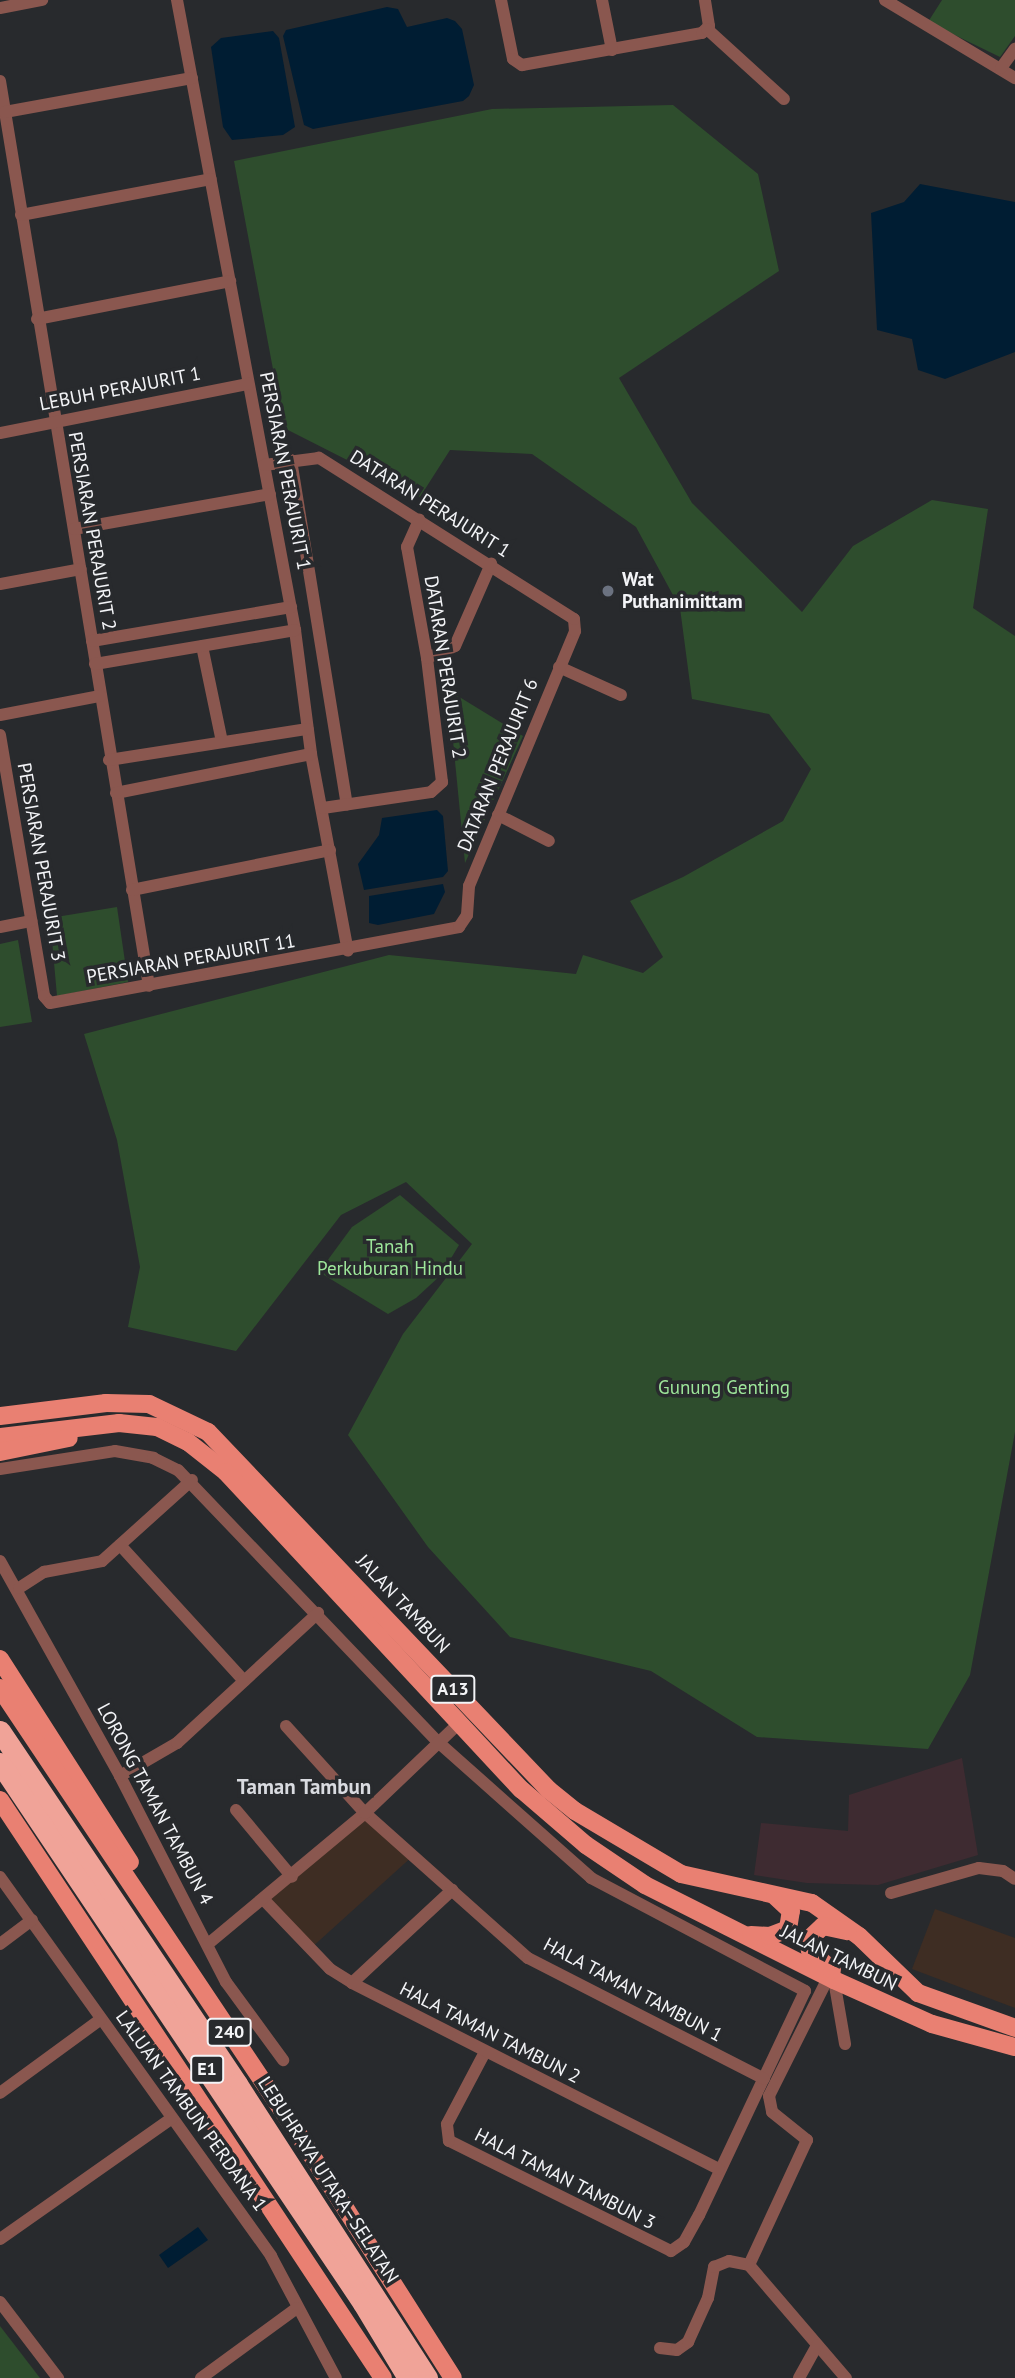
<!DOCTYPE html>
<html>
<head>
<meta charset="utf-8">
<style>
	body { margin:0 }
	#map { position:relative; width:1015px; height:2378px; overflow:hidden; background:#282a2d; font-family:"PT Sans",sans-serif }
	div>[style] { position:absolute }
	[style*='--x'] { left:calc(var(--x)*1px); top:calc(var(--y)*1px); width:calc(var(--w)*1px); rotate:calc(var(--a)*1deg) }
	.commercial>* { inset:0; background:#3e2d23 }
	.education>* { inset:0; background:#3e2b31 }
	.green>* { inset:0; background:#2e4d2d }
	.water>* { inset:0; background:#001d33 }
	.minor>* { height:12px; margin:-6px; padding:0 6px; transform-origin:6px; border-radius:6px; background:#8a574f }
	.primary>* { height:18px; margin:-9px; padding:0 9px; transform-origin:9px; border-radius:9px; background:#e98072 }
	.motorway>* { height:21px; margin:-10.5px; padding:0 10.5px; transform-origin:10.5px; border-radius:10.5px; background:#f0a398 }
	.dots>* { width:19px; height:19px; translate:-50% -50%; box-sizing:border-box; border:4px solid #282a2d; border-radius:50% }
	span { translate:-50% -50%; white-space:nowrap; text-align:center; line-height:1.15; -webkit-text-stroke:7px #282a2d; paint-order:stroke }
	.shield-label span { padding:2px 5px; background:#282a2d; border:2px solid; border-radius:5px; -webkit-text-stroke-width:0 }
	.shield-label { font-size:18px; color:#f3f4f7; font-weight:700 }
	.street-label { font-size:19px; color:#f3f4f7 }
	.poi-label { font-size:19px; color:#f3f4f7; font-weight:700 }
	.left { translate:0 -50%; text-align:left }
	.park-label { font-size:19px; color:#9de69a }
	.neighbourhood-label { font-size:21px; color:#d9dbe0; font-weight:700 }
</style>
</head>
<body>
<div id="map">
	<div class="commercial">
		<i style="clip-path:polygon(363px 1814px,415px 1854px,310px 1949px,265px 1898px)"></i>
		<i style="clip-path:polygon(935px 1909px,1015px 1938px,1015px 2008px,912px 1969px)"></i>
	</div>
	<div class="education">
		<i style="clip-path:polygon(962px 1758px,978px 1855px,878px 1885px,807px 1883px,754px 1875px,761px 1823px,848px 1831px,849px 1795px)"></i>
	</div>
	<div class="green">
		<i style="clip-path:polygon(942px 0,1015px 0,1015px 36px,1000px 57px,928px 22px)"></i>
		<i style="clip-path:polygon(673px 105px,758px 174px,779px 271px,619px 378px,692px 503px,802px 612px,853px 546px,932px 500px,988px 509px,973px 608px,1015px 636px,1015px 1432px,970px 1675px,928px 1749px,757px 1737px,651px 1671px,510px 1637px,428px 1547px,348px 1435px,403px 1334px,472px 1244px,406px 1182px,341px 1215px,236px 1351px,128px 1327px,140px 1267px,117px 1140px,84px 1034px,389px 955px,576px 974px,583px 955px,643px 973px,663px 957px,630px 901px,683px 877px,783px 821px,811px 769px,769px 714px,692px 699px,680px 608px,636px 527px,532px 454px,450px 450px,420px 497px,284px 428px,234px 161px,492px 109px)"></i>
		<i style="clip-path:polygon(448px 690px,523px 736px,465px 863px)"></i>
		<i style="clip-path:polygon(117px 907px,128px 982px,57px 996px,50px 918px)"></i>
		<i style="clip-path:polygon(18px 940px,32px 1022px,0 1027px,0 944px)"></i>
		<i style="clip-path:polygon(400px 1195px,459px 1245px,441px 1275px,416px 1298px,388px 1314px,319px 1272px,352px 1227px)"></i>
		<i style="clip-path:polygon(0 2326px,40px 2378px,0 2378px)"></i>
	</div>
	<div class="water">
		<i style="clip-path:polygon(387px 7px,398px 9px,407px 27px,447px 18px,455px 21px,462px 29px,474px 85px,469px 96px,463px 101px,313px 129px,304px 125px,283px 36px,286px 30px)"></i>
		<i style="clip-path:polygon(273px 31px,279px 38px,295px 127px,283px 135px,232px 140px,223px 127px,211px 47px,221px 38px)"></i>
		<i style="clip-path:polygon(920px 184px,1015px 202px,1015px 352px,945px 379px,918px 370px,912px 339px,877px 330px,871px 213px,904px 202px)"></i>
		<i style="clip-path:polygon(437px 810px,443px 816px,448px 871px,443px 877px,364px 890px,358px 864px,379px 835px,382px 818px)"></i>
		<i style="clip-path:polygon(443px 884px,445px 892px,434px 914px,378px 925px,369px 923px,369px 896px)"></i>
		<i style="clip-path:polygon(198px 2227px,208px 2240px,168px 2268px,159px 2255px)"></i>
	</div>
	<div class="minor">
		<i style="--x:177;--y:0;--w:641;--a:79.39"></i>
		<i style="--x:295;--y:630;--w:125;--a:82.6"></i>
		<i style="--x:311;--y:754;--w:200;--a:79.4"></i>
		<i style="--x:501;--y:0;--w:60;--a:78.5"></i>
		<i style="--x:513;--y:59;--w:11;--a:34"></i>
		<i style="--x:522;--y:65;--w:183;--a:-10.1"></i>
		<i style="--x:702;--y:33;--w:10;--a:-45"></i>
		<i style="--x:709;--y:26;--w:26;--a:-99"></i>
		<i style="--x:602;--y:0;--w:51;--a:78.7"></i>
		<i style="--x:885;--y:0;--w:152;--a:31"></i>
		<i style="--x:0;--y:8;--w:43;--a:-10.8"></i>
		<i style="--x:707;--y:29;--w:104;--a:42.3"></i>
		<i style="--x:1001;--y:68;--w:24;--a:-54"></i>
		<i style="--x:0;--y:81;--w:917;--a:80.65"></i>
		<i style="--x:5;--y:112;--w:190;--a:-10.3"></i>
		<i style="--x:21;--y:215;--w:193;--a:-10.7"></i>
		<i style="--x:37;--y:319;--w:197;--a:-11.1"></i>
		<i style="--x:0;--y:433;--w:253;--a:-11.2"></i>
		<i style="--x:291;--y:460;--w:349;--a:80.8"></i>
		<i style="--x:74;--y:529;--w:199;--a:-10.1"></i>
		<i style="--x:0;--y:584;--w:82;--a:-10.5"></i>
		<i style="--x:92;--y:641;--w:202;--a:-9.7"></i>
		<i style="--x:202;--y:646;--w:98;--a:78.2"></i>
		<i style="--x:427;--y:658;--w:30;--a:-23"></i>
		<i style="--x:455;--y:646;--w:90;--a:-66.3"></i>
		<i style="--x:95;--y:664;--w:203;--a:-9.6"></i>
		<i style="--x:559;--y:667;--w:68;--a:24.3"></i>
		<i style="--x:0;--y:715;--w:102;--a:-10.8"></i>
		<i style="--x:0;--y:735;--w:265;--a:80.4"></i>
		<i style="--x:44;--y:996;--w:9;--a:49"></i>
		<i style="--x:50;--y:1003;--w:416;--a:-10.5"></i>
		<i style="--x:459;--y:927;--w:14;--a:-56"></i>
		<i style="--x:467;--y:915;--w:29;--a:-86"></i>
		<i style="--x:469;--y:886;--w:276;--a:-67.4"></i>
		<i style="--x:575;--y:631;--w:12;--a:-95"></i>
		<i style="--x:574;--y:619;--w:302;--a:-147.7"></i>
		<i style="--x:319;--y:458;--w:55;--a:172.7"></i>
		<i style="--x:109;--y:760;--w:201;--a:-8.9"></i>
		<i style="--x:116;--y:793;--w:199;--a:-11.3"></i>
		<i style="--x:323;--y:808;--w:109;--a:-8.4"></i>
		<i style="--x:431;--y:792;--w:15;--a:-42"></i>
		<i style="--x:442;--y:782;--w:125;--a:-96.9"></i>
		<i style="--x:427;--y:658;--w:113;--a:-100.2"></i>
		<i style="--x:407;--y:547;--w:30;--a:-66"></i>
		<i style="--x:498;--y:815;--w:57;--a:27"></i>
		<i style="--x:132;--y:890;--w:202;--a:-11.4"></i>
		<i style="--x:0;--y:927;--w:32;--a:-11"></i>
		<i style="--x:0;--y:1469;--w:116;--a:-8.9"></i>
		<i style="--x:115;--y:1451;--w:39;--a:10"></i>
		<i style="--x:153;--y:1458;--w:28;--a:26"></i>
		<i style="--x:178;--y:1470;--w:376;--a:46.3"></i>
		<i style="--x:438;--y:1742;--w:205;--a:41.6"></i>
		<i style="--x:591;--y:1878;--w:242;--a:27.8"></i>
		<i style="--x:805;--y:1991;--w:248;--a:115.3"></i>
		<i style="--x:699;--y:2215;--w:31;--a:119"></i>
		<i style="--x:684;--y:2242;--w:16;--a:145"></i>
		<i style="--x:671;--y:2251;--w:248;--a:-153.6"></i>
		<i style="--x:449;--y:2141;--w:17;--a:-97"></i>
		<i style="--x:447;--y:2124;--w:81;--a:-62.2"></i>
		<i style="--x:120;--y:1545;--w:184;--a:47.6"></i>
		<i style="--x:0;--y:1561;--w:246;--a:60.8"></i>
		<i style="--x:120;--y:1776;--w:232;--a:62.8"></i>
		<i style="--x:226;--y:1982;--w:97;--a:53.8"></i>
		<i style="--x:19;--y:1588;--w:30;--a:-33"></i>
		<i style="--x:44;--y:1572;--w:59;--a:-10.7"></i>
		<i style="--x:102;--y:1561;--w:121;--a:-42"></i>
		<i style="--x:286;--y:1726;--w:118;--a:47.8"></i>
		<i style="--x:365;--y:1813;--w:218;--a:41.7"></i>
		<i style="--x:528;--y:1958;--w:265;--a:27.1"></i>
		<i style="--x:120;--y:1776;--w:66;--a:-30.1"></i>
		<i style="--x:177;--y:1743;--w:192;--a:-42.7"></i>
		<i style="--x:236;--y:1810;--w:87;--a:50.1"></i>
		<i style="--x:0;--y:1877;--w:466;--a:54.4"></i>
		<i style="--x:271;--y:2256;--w:138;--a:62"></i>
		<i style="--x:891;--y:1893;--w:91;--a:-15.9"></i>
		<i style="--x:979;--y:1868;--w:24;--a:7"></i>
		<i style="--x:1003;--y:1871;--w:14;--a:34"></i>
		<i style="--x:265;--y:1901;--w:94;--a:46.3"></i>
		<i style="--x:330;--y:1969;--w:26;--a:32"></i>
		<i style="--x:352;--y:1983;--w:411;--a:26.9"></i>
		<i style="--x:0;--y:1944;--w:40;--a:-37"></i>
		<i style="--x:208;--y:1944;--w:204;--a:-39.8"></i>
		<i style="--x:365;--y:1813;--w:129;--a:-43.7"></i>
		<i style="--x:829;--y:1976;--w:134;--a:116.6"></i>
		<i style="--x:769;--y:2096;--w:16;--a:79"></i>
		<i style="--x:772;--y:2112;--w:45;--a:38.7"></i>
		<i style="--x:807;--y:2140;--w:138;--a:114.9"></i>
		<i style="--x:749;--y:2265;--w:149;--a:49.4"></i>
		<i style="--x:834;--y:1980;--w:65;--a:80.2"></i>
		<i style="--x:352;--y:1983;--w:137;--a:-42.9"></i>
		<i style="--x:0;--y:2093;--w:125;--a:-36.2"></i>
		<i style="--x:0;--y:2239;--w:210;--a:-35.1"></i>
		<i style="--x:0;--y:2302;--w:96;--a:52.7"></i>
		<i style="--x:660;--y:2348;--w:17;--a:7"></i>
		<i style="--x:677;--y:2350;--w:14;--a:-36"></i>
		<i style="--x:688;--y:2342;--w:48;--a:-65.6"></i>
		<i style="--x:708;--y:2298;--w:32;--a:-79"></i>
		<i style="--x:714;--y:2267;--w:16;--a:-22"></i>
		<i style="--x:729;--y:2261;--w:20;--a:11"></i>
		<i style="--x:201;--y:2378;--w:119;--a:-36.1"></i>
		<i style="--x:799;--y:2378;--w:37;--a:-61"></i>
	</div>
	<div class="primary">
		<i style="--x:0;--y:1416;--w:107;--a:-7"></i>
		<i style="--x:106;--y:1403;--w:43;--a:1.3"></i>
		<i style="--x:149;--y:1404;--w:65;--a:25.4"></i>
		<i style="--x:208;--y:1432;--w:494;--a:46.4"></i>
		<i style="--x:549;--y:1790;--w:33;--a:39"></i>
		<i style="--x:575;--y:1811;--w:123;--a:30.7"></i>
		<i style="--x:681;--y:1874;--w:134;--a:12.5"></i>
		<i style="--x:812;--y:1903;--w:57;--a:35.1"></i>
		<i style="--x:859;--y:1936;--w:82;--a:44"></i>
		<i style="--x:918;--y:1993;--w:103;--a:19.8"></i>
		<i style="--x:0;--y:1437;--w:120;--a:-6.7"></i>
		<i style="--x:119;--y:1423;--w:38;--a:6"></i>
		<i style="--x:157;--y:1427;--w:34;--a:26"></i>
		<i style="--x:188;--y:1442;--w:48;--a:38.3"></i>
		<i style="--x:226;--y:1472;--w:434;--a:47.1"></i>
		<i style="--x:522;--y:1790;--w:84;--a:40.7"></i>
		<i style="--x:586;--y:1845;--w:71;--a:34.1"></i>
		<i style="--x:645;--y:1885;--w:212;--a:26.7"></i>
		<i style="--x:834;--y:1980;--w:107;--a:24.2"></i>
		<i style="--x:932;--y:2024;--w:86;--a:15.5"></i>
		<i style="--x:0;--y:1452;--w:70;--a:-11.5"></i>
		<i style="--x:0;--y:1659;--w:241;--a:57.4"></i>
		<i style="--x:0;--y:1688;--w:540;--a:56.25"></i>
		<i style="--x:300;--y:2137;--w:285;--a:57.6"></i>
		<i style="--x:0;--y:1800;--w:693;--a:56.47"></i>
		<i style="--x:751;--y:1935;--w:19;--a:3"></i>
		<i style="--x:770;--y:1936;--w:19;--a:-21"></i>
		<i style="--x:788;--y:1929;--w:18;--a:-81"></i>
		<i style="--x:791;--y:1911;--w:22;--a:-137"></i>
		<i style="--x:832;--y:1970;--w:29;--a:-139"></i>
		<i style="--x:810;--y:1951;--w:11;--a:-100"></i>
		<i style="--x:808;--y:1940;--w:21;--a:-43"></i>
		<i style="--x:823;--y:1926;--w:25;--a:12"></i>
	</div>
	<div class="motorway">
		<i style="--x:0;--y:1731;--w:425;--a:56.1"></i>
		<i style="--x:237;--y:2084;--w:350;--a:57.1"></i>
		<i style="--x:0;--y:1763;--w:651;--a:56.09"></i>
		<i style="--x:363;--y:2303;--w:87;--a:59"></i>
	</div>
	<div class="dots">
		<i style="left:608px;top:591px;background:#6b7280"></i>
	</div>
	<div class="shield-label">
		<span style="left:453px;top:1689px">A13</span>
		<span style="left:229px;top:2032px">240</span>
		<span style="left:207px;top:2069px">E1</span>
	</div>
	<div class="street-label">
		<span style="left:120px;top:389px;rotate:-11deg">LEBUH PERAJURIT 1</span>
		<span style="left:285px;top:471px;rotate:79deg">PERSIARAN PERAJURIT 1</span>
		<span style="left:430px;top:504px;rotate:32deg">DATARAN PERAJURIT 1</span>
		<span style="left:92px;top:531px;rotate:80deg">PERSIARAN PERAJURIT 2</span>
		<span style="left:445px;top:667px;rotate:81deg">DATARAN PERAJURIT 2</span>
		<span style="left:498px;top:765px;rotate:-68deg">DATARAN PERAJURIT 6</span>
		<span style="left:41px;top:862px;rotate:80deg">PERSIARAN PERAJURIT 3</span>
		<span style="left:191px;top:959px;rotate:-10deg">PERSIARAN PERAJURIT 11</span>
		<span style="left:403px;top:1604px;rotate:47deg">JALAN TAMBUN</span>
		<span style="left:155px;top:1804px;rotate:62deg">LORONG TAMAN TAMBUN 4</span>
		<span style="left:839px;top:1958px;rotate:26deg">JALAN TAMBUN</span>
		<span style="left:633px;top:1990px;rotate:28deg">HALA TAMAN TAMBUN 1</span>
		<span style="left:490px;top:2033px;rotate:27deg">HALA TAMAN TAMBUN 2</span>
		<span style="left:191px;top:2111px;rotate:54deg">LALUAN TAMBUN PERDANA 1</span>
		<span style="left:565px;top:2179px;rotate:27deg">HALA TAMAN TAMBUN 3</span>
		<span style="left:328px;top:2180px;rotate:57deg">LEBUHRAYA UTARA–SELATAN</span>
	</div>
	<div class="poi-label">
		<span class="left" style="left:622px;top:591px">Wat<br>Puthanimittam</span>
	</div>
	<div class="park-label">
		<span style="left:390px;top:1258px">Tanah<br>Perkuburan Hindu</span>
		<span style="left:724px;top:1388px">Gunung Genting</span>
	</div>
	<div class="neighbourhood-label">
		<span style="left:304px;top:1787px">Taman Tambun</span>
	</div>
</div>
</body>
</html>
